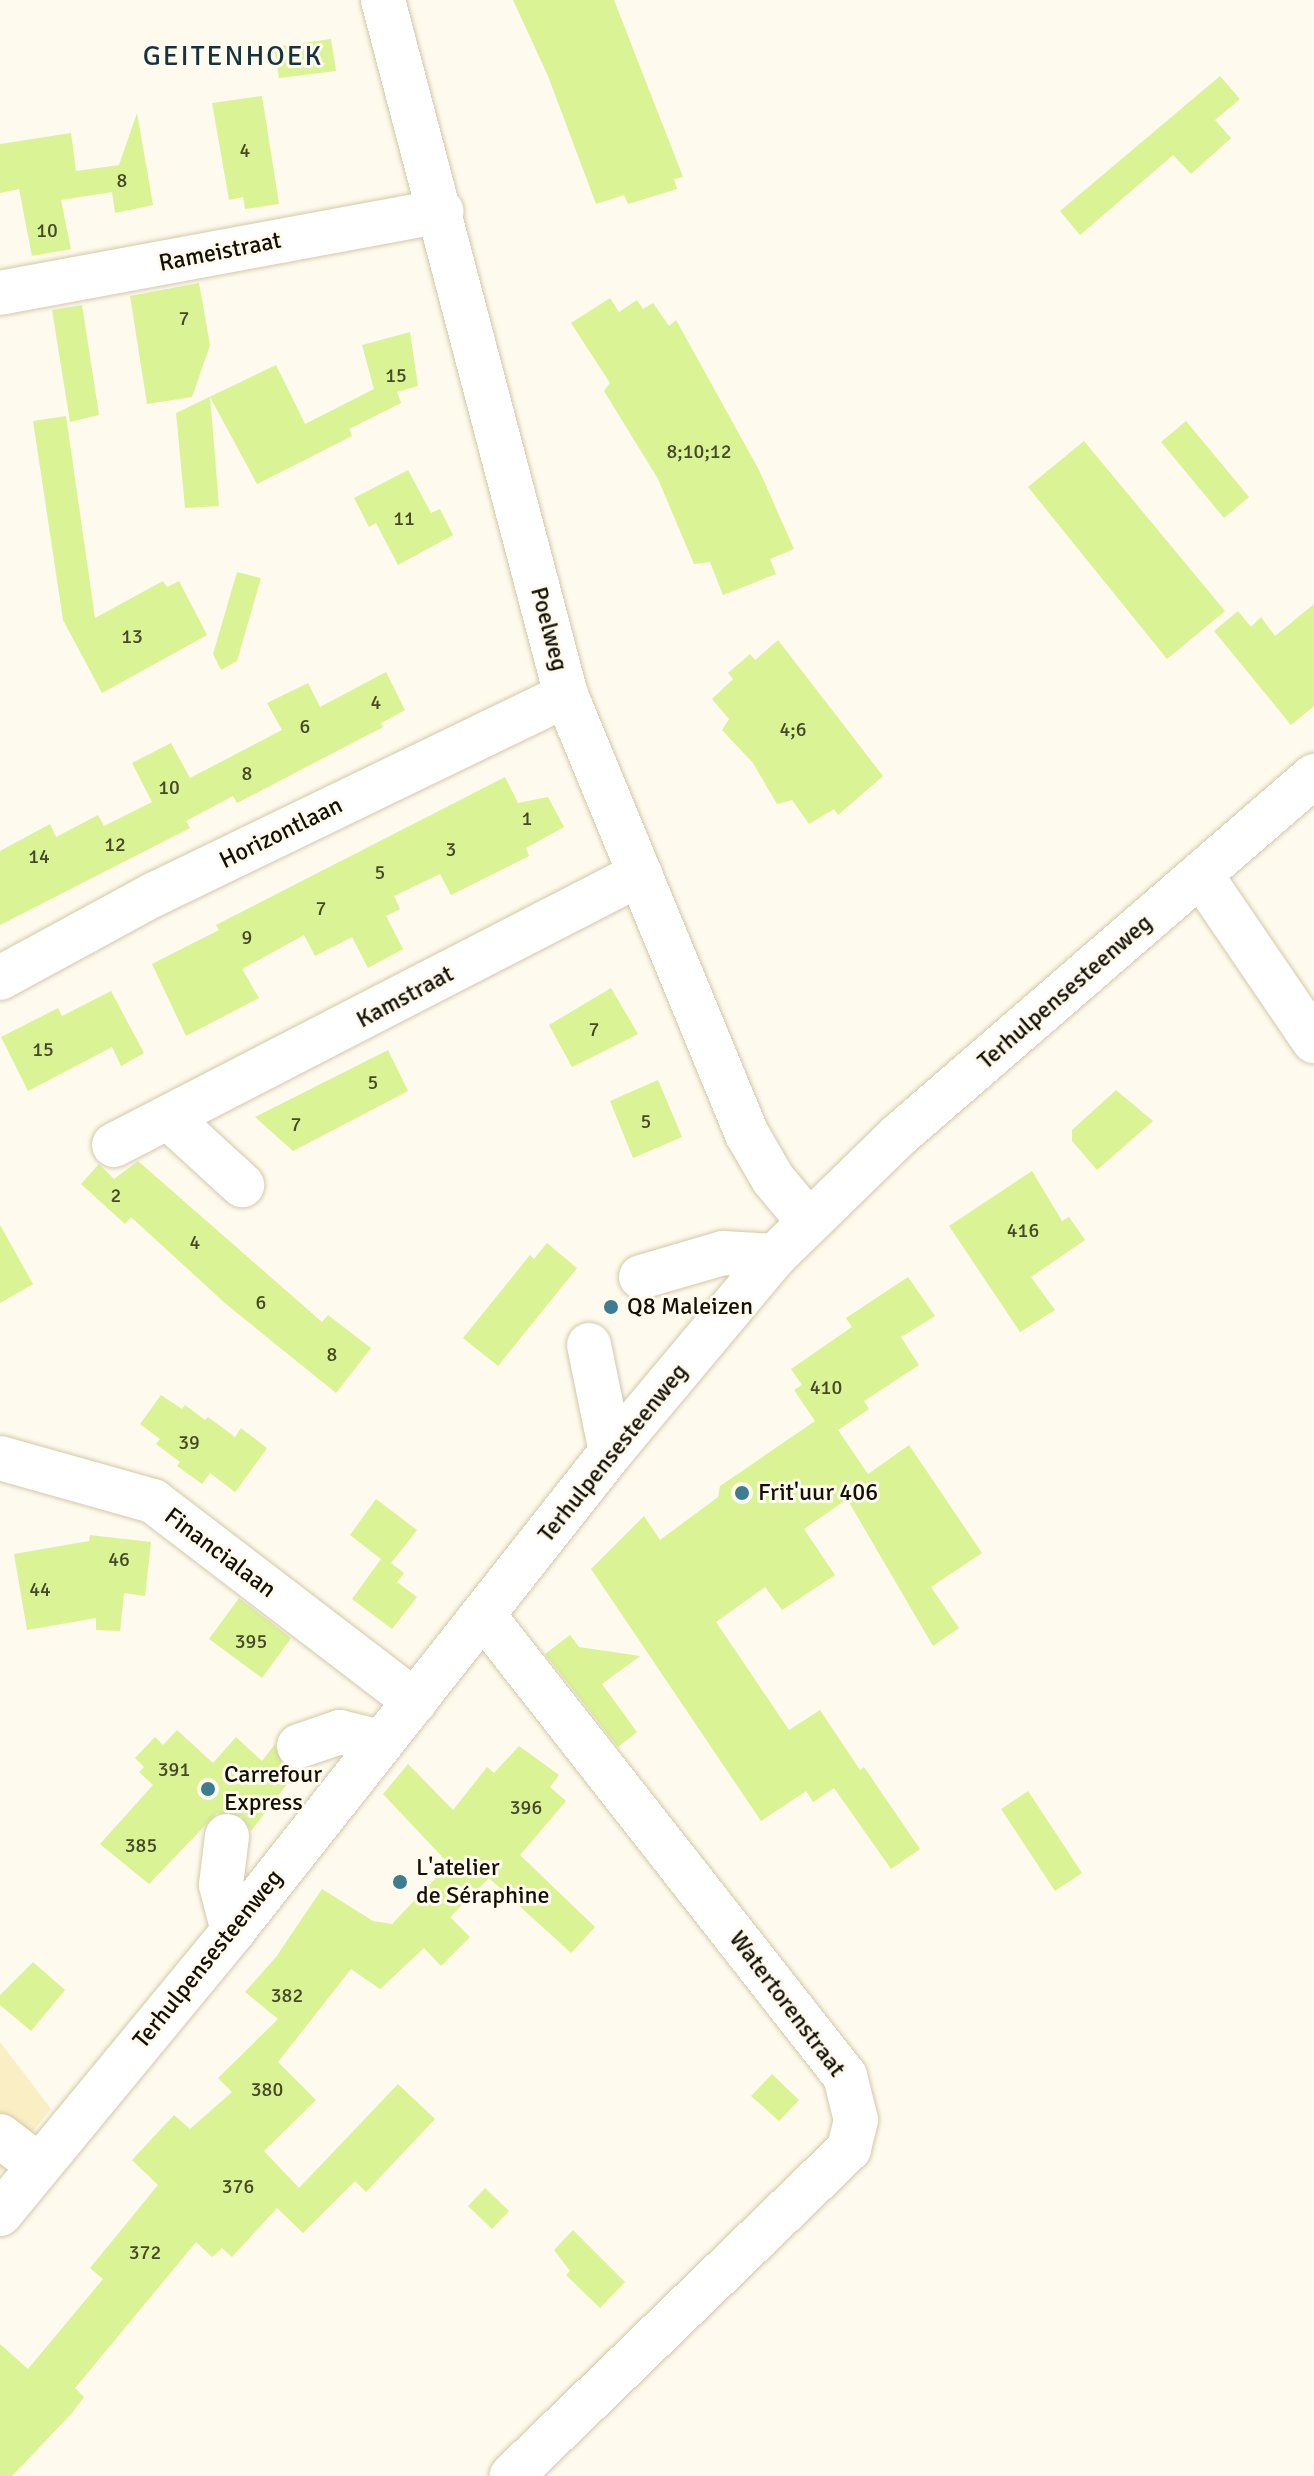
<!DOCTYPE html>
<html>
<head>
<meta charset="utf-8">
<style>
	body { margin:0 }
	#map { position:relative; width:1314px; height:2476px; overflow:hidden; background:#fefaed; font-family:Signika,sans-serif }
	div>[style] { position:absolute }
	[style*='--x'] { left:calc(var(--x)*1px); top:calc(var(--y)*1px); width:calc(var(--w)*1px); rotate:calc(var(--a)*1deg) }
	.built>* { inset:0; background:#f9eec4 }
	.building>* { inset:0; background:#daf395 }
	.roads { filter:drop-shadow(0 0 2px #d2c9a9) drop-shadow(0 0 2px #d2c9a9) }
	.minor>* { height:44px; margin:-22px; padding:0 22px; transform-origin:22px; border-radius:22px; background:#fff }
	.major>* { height:44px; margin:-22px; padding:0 22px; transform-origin:22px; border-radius:22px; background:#fff }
	.dots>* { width:22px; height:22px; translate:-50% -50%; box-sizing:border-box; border:4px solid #fefaed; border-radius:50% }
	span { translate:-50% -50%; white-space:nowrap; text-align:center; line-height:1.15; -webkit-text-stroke:6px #fefaed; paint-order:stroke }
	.number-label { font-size:20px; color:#454929 }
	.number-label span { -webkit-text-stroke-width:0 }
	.street-label { font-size:24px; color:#131005 }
	.poi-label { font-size:24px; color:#131005 }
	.left { translate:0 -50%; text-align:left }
	.quarter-label { font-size:28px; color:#15333d; letter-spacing:2px }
</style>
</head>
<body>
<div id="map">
	<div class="built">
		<i style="clip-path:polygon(0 2042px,51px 2109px,0 2172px)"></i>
	</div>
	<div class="building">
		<i style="clip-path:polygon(513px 0,614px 0,683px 177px,674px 179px,677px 189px,628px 204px,624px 195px,596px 204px,548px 76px)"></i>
		<i style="clip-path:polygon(331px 39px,336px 71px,279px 78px,274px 47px)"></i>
		<i style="clip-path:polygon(1220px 76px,1240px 99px,1215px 120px,1231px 138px,1191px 174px,1173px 155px,1080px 235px,1060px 211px)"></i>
		<i style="clip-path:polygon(262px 96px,279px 204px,245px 209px,243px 197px,229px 200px,212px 103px)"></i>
		<i style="clip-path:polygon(137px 113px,153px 205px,115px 213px,112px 192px,61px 200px,71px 249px,32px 256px,19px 189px,0 193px,0 144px,71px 133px,76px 171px,119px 165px)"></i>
		<i style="clip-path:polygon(199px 283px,210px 345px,192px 397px,147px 404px,130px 296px)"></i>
		<i style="clip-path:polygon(610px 298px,619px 312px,637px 300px,643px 309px,653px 303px,669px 326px,676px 320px,759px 470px,794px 549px,770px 559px,776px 574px,723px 595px,710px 562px,694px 564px,658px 479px,604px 391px,610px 383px,571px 323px)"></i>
		<i style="clip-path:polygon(82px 305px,99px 415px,70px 422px,52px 310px)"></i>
		<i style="clip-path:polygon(410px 332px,418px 386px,397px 392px,401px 403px,349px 429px,352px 436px,257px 484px,210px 397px,219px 506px,185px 508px,176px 413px,276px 365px,305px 424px,374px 389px,362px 345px)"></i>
		<i style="clip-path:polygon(66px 416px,95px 618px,163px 581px,167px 587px,179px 581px,207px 635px,102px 693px,63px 620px,33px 421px)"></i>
		<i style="clip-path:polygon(1186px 421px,1249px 497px,1224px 518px,1161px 442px)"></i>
		<i style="clip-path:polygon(1084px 441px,1225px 611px,1167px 659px,1028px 487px)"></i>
		<i style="clip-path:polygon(408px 470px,431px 513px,440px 509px,453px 535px,398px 565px,376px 523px,369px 527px,354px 498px)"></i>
		<i style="clip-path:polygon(237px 572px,261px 578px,237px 661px,221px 670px,213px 654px)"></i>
		<i style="clip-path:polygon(1314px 604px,1314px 706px,1291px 725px,1214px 631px,1238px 611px,1251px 627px,1261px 617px,1275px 636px)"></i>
		<i style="clip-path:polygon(778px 640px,883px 776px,838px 815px,834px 809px,809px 824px,792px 800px,777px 804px,753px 763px,722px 730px,729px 719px,712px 699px,733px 679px,728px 673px,750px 654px,755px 660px)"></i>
		<i style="clip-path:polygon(386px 672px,405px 710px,381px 723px,383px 727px,237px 803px,233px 796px,186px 821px,190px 828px,0 925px,0 851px,50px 824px,56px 837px,98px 815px,104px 826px,152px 802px,132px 763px,171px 743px,190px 778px,282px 730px,267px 703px,308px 683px,320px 707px)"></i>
		<i style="clip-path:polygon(505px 777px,518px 803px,548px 797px,564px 827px,526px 848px,529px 856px,451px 895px,440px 874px,394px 896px,400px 909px,386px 916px,403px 949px,368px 968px,352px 937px,315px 956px,304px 935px,242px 969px,259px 998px,186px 1036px,152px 964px,219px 930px,216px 925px)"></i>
		<i style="clip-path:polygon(611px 988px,638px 1034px,572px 1067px,549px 1025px)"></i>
		<i style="clip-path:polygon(111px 991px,144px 1053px,121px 1066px,112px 1047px,28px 1091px,1px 1037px,58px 1008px,62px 1016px)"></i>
		<i style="clip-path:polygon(388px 1050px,408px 1091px,293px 1151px,255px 1117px)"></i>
		<i style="clip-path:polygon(658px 1080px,682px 1137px,633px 1158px,610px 1101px)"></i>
		<i style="clip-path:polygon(1116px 1090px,1153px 1121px,1097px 1170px,1072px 1141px,1072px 1130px)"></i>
		<i style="clip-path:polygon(138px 1161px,322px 1322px,328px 1315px,371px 1348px,336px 1393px,226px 1304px,131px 1217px,125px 1224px,81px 1184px,99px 1164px,114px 1179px)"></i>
		<i style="clip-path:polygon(1032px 1171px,1062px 1221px,1069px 1217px,1085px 1240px,1031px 1277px,1055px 1310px,1020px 1332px,949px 1226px)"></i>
		<i style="clip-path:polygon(0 1225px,33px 1284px,0 1303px)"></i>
		<i style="clip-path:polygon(547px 1243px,577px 1268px,498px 1366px,463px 1338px,530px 1255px,534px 1259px)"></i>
		<i style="clip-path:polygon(908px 1277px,935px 1316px,901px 1337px,919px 1365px,864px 1401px,869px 1409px,838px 1430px,868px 1474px,909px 1445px,982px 1553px,931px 1587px,959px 1628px,933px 1646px,847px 1499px,804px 1529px,835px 1575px,782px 1610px,765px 1587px,716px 1622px,789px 1730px,820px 1710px,860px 1770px,864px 1767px,920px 1849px,891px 1869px,834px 1788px,813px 1802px,806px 1791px,761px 1821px,591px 1569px,644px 1516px,660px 1540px,718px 1497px,720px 1486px,815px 1421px,794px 1390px,802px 1385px,791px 1369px,852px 1327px,846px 1318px)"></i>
		<i style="clip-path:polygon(161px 1395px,182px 1409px,185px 1405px,205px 1420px,208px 1417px,235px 1437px,241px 1428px,267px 1448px,235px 1492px,210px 1473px,202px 1484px,177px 1466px,180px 1462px,156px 1444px,160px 1439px,140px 1424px)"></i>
		<i style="clip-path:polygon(376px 1499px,417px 1530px,391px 1563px,404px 1573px,397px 1582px,417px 1597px,392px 1629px,352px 1599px,381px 1559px,350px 1535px)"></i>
		<i style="clip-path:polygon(90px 1535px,151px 1542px,145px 1596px,124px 1593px,120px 1631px,96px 1630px,96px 1618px,27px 1630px,14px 1554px,89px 1541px)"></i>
		<i style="clip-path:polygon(239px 1598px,291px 1638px,262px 1678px,209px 1639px)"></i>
		<i style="clip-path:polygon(570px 1635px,579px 1647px,640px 1656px,602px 1684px,637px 1732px,618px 1747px,545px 1654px)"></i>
		<i style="clip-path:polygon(177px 1730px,213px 1763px,236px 1737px,262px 1761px,275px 1744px,282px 1764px,298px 1770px,251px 1831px,241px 1816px,217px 1813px,149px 1884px,100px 1844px,153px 1785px,139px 1772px,144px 1767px,135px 1758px,155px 1737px,163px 1745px)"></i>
		<i style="clip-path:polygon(519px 1746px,559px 1775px,550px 1787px,566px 1801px,520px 1855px,595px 1927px,571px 1953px,489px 1878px,450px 1917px,470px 1937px,441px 1966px,424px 1948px,380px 1989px,351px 1969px,278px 2062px,316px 2100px,264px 2151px,299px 2188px,398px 2084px,435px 2119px,366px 2192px,355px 2181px,303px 2233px,277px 2208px,232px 2257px,222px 2248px,212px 2257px,196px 2242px,75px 2388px,84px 2397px,71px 2414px,12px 2476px,0 2476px,0 2344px,28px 2369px,103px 2279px,90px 2268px,158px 2185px,132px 2160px,174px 2115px,190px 2129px,232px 2092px,218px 2078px,278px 2019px,245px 1992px,276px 1957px,322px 1889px,373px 1921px,392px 1924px,449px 1864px,383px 1794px,408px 1764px,453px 1810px,487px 1767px,494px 1773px)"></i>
		<i style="clip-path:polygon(1028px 1791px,1082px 1873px,1055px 1891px,1001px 1809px)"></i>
		<i style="clip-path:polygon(33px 1962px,65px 1990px,31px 2031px,0 2005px,0 1995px)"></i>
		<i style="clip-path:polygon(772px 2074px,799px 2100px,779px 2121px,751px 2096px)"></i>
		<i style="clip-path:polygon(485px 2188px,509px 2211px,492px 2229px,468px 2206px)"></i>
		<i style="clip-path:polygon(573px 2230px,625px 2282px,600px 2308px,566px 2275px,570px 2271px,554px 2250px)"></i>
	</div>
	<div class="roads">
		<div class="minor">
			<i style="--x:383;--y:0;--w:719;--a:75.25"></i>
			<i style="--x:566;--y:695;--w:475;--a:67.6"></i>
			<i style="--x:747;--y:1134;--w:52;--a:60"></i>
			<i style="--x:773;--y:1179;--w:56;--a:50.1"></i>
			<i style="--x:0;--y:293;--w:449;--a:-10.5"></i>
			<i style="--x:1201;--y:875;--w:201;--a:55.8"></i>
			<i style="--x:0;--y:978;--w:176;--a:-28.5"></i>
			<i style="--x:155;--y:894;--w:457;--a:-25.8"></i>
			<i style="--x:170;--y:1119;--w:98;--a:42.5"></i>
			<i style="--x:114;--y:1145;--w:592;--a:-27.26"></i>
			<i style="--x:641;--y:1277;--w:85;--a:-16.3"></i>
			<i style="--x:723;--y:1253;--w:52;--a:3.3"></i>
			<i style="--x:589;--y:1345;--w:109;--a:78.4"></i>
			<i style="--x:0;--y:1458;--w:159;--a:15.7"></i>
			<i style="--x:153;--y:1501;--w:330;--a:37.4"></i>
			<i style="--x:484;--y:1616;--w:585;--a:51.88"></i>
			<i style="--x:845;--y:2076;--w:45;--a:76"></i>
			<i style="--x:856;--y:2120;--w:30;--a:104"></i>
			<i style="--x:849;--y:2149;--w:470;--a:135.9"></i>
			<i style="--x:299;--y:1746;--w:43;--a:-18.9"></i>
			<i style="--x:340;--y:1732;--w:41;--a:14"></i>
			<i style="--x:227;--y:1836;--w:49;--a:97"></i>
			<i style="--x:221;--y:1885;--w:48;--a:75.4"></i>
			<i style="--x:0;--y:2136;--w:48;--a:37.3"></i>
		</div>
		<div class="major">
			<i style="--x:0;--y:2214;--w:367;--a:-50.5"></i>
			<i style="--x:233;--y:1931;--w:610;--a:-51.72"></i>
			<i style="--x:611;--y:1452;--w:256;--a:-50.1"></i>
			<i style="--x:775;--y:1256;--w:173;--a:-44.3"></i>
			<i style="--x:899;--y:1135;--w:549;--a:-40.86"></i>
		</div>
	</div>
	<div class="dots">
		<i style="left:611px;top:1307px;background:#3e7c92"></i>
		<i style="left:742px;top:1493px;background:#3e7c92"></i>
		<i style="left:208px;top:1789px;background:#3e7c92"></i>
		<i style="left:400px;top:1882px;background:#3e7c92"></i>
	</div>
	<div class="number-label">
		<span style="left:245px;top:150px">4</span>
		<span style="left:122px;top:180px">8</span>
		<span style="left:47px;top:230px">10</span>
		<span style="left:184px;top:318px">7</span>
		<span style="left:396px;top:375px">15</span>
		<span style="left:699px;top:451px">8;10;12</span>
		<span style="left:404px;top:518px">11</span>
		<span style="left:132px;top:636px">13</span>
		<span style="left:376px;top:702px">4</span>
		<span style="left:305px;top:726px">6</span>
		<span style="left:793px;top:729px">4;6</span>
		<span style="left:247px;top:773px">8</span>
		<span style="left:169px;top:787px">10</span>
		<span style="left:527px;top:818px">1</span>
		<span style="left:115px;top:844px">12</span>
		<span style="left:451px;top:849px">3</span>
		<span style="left:39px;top:856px">14</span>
		<span style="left:380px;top:872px">5</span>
		<span style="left:321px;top:908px">7</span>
		<span style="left:247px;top:937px">9</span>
		<span style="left:594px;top:1029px">7</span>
		<span style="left:43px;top:1049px">15</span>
		<span style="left:373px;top:1082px">5</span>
		<span style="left:646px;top:1121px">5</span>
		<span style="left:296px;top:1124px">7</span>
		<span style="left:116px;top:1195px">2</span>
		<span style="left:1023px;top:1230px">416</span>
		<span style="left:195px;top:1242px">4</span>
		<span style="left:261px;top:1302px">6</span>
		<span style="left:332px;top:1354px">8</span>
		<span style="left:826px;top:1387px">410</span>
		<span style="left:189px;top:1442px">39</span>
		<span style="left:119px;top:1559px">46</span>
		<span style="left:40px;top:1589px">44</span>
		<span style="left:251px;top:1641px">395</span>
		<span style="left:174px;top:1769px">391</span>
		<span style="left:526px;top:1807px">396</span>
		<span style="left:141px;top:1845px">385</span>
		<span style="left:287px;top:1995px">382</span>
		<span style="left:267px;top:2089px">380</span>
		<span style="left:238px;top:2186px">376</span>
		<span style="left:145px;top:2252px">372</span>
	</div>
	<div class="street-label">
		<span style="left:220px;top:252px;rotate:-11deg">Rameistraat</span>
		<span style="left:549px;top:629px;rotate:75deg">Poelweg</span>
		<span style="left:281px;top:833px;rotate:-26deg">Horizontlaan</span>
		<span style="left:1065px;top:992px;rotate:-41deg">Terhulpensesteenweg</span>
		<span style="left:405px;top:997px;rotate:-28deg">Kamstraat</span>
		<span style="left:613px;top:1453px;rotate:-51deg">Terhulpensesteenweg</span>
		<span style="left:220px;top:1553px;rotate:37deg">Financialaan</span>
		<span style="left:208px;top:1959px;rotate:-51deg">Terhulpensesteenweg</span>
		<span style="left:787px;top:2004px;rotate:53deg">Watertorenstraat</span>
	</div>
	<div class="poi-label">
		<span class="left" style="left:627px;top:1307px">Q8 Maleizen</span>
		<span class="left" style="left:758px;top:1493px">Frit'uur 406</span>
		<span class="left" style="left:224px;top:1789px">Carrefour<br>Express</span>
		<span class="left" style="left:416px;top:1882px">L'atelier<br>de Séraphine</span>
	</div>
	<div class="quarter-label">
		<span style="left:233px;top:56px">GEITENHOEK</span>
	</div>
</div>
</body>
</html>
